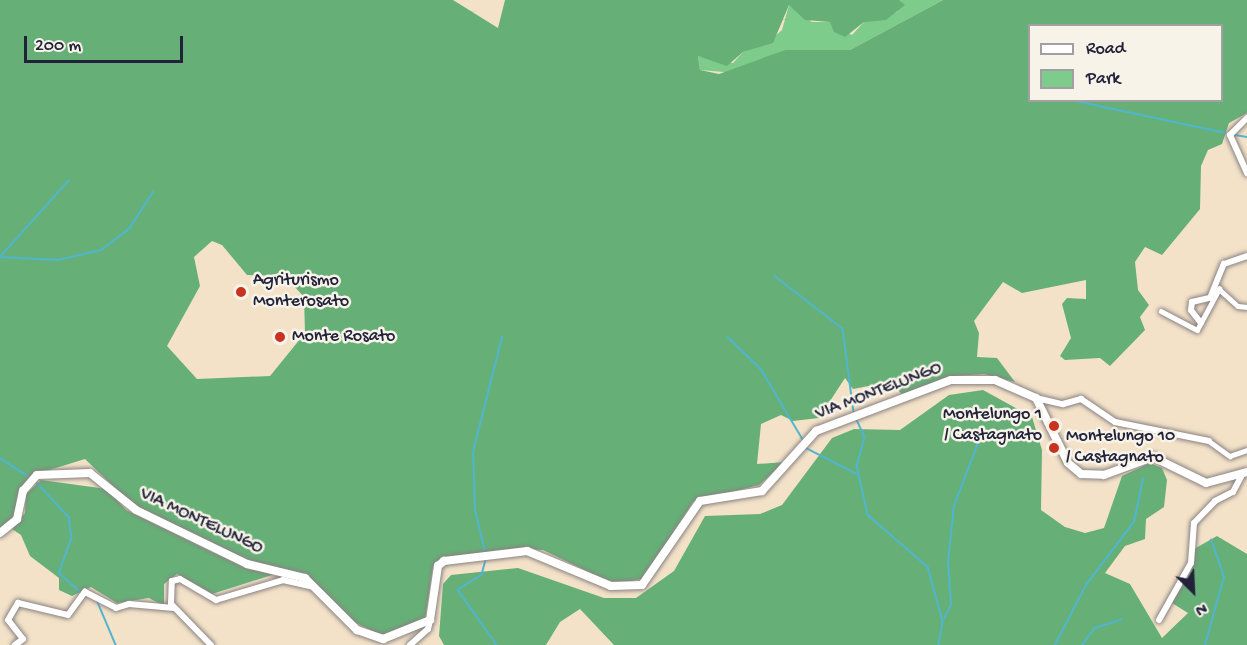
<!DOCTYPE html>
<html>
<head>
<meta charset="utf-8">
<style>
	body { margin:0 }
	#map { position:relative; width:1247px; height:645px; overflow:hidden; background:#f3e2c8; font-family:"Gochi Hand",sans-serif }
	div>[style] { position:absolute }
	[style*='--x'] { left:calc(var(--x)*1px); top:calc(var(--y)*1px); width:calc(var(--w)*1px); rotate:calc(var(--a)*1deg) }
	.green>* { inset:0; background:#7ecc8b }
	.forest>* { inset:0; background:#66b077 }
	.stream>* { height:1.5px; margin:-0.75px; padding:0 0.75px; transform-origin:0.75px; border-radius:0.75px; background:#50b5ce }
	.roads { filter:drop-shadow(0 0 2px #8a8282) drop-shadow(0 0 2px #8a8282) }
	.pedestrian>* { height:4.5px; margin:-2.25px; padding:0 2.25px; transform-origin:2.25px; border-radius:2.25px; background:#fff }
	.minor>* { height:6px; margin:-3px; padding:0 3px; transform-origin:3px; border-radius:3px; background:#fff }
	.tertiary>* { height:8px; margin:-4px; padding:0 4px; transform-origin:4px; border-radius:4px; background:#fff }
	.dots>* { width:16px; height:16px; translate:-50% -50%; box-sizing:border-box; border:3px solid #f7f3e8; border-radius:50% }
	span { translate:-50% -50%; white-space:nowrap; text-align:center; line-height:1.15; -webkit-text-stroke:5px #f7f3e8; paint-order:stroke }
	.poi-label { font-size:18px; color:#22223b }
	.left { translate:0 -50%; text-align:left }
	.right { translate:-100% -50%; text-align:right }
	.street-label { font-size:18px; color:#22223b }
	.legend { position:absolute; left:1028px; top:24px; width:195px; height:78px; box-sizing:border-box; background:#f7f3e8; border:2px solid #a29fa3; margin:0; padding:8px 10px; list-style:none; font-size:18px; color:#22223b }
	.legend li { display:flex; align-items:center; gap:12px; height:30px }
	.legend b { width:30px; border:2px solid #a29fa3 }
	.north { position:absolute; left:1163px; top:561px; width:60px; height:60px; -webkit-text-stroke:4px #f7f3e8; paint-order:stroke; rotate:156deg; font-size:16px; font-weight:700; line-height:24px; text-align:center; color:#22223b }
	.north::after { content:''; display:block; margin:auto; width:21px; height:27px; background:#22223b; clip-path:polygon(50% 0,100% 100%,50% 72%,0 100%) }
	.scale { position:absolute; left:24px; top:36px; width:159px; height:27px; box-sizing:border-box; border:3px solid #22223b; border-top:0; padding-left:8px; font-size:18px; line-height:21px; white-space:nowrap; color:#22223b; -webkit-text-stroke:4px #f7f3e8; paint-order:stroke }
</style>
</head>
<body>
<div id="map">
	<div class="green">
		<i style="clip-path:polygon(899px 0,943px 0,850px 50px,785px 50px,735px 73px,700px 70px,698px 56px,733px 63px,743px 52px,766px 44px,782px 30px,789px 5px,812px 22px,830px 22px,852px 35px,864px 22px,897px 12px)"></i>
	</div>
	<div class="forest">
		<i style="clip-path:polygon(evenodd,0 0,453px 0,498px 28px,505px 0,899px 0,905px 5px,886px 20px,864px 22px,845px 37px,834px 32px,830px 22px,805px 20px,789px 5px,773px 43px,743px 52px,727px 66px,698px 56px,700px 70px,719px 74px,785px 50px,850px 50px,943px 0,1247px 0,1247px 113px,1229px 123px,1222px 144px,1208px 150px,1201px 166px,1200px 209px,1162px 255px,1145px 247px,1135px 262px,1138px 290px,1149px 305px,1140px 317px,1145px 330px,1110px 366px,1100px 358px,1065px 360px,1060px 356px,1071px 338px,1062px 304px,1067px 298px,1086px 299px,1086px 280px,1022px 293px,1003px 282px,974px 321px,979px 333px,977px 357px,997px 358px,1015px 382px,984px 374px,955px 376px,902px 394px,889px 382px,853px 389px,845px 378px,819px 418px,793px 421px,781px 415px,761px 424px,757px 464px,785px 462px,759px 485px,693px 502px,644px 578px,616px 585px,543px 550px,523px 549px,440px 560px,433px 567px,425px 620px,383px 636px,354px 622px,303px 574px,258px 564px,136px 508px,85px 459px,30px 476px,19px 493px,16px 515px,0 528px,0 0,1030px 26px,1222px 26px,1222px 100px,1030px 100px,1030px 26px,0 0,212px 241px,222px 245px,247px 275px,285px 276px,304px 297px,305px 333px,270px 376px,197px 379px,167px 346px,200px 286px,194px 257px,212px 241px)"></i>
		<i style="clip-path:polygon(983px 390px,1032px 417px,1042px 450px,1041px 510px,1065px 527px,1085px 533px,1104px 528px,1122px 476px,1150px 463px,1162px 468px,1167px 480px,1164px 507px,1146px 519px,1145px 539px,1125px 546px,1105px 573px,1130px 584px,1162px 638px,1188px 613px,1172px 603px,1191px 571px,1194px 549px,1217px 536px,1247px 554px,1247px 645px,614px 645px,580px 609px,560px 622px,546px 645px,444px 645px,439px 636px,443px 584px,451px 575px,518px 568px,604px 598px,636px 598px,674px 571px,705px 516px,760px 514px,782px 505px,832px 438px,854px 429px,900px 430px,949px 395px)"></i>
		<i style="clip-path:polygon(41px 480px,107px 489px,126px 510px,247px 569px,275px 574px,212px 594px,177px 574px,164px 584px,164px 606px,149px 598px,117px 603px,91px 587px,72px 596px,59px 590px,59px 578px,30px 556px,21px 535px,12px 529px,25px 513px,26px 494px)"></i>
	</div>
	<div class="stream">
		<i style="--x:1071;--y:100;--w:158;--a:12"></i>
		<i style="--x:1235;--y:135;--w:12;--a:9"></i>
		<i style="--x:0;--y:257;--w:58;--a:3"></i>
		<i style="--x:58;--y:260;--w:44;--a:-13.1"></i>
		<i style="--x:101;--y:250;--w:35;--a:-37"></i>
		<i style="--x:129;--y:229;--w:44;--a:-57"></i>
		<i style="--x:0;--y:257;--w:103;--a:-48.1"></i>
		<i style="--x:775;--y:276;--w:86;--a:37.9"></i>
		<i style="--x:843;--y:329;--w:85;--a:82.5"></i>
		<i style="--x:728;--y:337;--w:46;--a:44.1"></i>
		<i style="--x:761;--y:369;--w:84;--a:59.2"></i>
		<i style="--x:857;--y:420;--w:19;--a:65"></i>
		<i style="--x:865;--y:437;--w:30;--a:105"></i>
		<i style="--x:857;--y:466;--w:50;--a:77.3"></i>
		<i style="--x:868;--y:515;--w:79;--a:40.9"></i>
		<i style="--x:928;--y:567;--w:57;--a:74.7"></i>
		<i style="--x:943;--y:622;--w:23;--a:100"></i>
		<i style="--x:806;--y:448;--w:57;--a:27"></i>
		<i style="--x:0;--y:458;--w:35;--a:33"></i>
		<i style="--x:36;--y:482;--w:48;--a:46.7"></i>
		<i style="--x:69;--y:517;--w:21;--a:82"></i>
		<i style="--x:72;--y:538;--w:37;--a:110"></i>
		<i style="--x:59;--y:573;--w:30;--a:41"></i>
		<i style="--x:485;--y:552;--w:43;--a:-103.4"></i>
		<i style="--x:475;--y:510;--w:58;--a:-92"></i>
		<i style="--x:473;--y:452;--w:119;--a:-75.8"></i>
		<i style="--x:486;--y:560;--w:16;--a:105"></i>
		<i style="--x:482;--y:575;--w:28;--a:148"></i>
		<i style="--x:458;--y:590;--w:67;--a:54.7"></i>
		<i style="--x:97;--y:600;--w:49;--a:67.1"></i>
		<i style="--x:944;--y:619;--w:16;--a:-63"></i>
		<i style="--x:951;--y:605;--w:43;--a:-94"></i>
		<i style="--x:948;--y:562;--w:56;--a:-83.9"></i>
		<i style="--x:954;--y:506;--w:81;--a:-69.1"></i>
		<i style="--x:1055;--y:645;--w:68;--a:-62.7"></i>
		<i style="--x:1086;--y:585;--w:79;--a:-52.7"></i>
		<i style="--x:1134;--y:522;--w:44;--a:-78.2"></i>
		<i style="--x:1082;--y:645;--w:21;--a:-53"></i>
		<i style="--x:1095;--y:628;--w:28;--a:-18"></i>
		<i style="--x:1205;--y:645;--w:71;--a:-74.4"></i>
		<i style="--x:1224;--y:577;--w:39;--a:-109"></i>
	</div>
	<div class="roads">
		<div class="pedestrian">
			<i style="--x:1161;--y:311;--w:41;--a:27.8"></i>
			<i style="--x:1197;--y:330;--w:47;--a:-61.8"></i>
			<i style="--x:1219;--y:289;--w:25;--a:42"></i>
			<i style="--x:1238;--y:306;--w:9;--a:6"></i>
			<i style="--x:1209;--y:441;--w:26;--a:36"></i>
			<i style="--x:1230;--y:456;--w:18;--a:-19"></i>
		</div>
		<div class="minor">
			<i style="--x:1247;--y:118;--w:24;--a:135"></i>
			<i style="--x:1230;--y:135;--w:42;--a:65.9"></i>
			<i style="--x:1201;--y:323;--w:16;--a:-128"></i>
			<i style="--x:1191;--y:310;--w:8;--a:-83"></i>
			<i style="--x:1192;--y:302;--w:18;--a:-13"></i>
			<i style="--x:1210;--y:298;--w:37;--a:-68"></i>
			<i style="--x:1224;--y:264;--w:24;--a:-19"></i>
			<i style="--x:1036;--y:398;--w:28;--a:13"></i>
			<i style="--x:1063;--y:404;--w:19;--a:-16"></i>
			<i style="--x:1081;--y:399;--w:41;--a:34.1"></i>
			<i style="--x:1115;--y:422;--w:96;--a:11.4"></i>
			<i style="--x:1159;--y:620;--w:65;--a:-60.7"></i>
			<i style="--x:1191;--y:563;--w:40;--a:-85.7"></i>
			<i style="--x:1194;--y:523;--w:30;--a:-46"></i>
			<i style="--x:1215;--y:501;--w:20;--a:-27"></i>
			<i style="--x:1233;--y:492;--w:21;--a:-62"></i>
			<i style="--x:15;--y:645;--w:10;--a:-37"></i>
			<i style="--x:23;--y:639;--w:24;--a:-128"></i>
			<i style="--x:8;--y:620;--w:20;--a:-60"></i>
			<i style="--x:18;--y:603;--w:51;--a:13.5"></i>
			<i style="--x:68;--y:615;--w:29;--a:-54"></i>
			<i style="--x:85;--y:592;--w:35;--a:27"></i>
			<i style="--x:116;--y:608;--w:14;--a:-17"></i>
			<i style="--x:129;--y:604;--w:45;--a:5.1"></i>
			<i style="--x:211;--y:645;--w:57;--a:-134.3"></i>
			<i style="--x:171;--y:604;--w:23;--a:-88"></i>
			<i style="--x:172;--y:581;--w:8;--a:-14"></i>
			<i style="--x:180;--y:579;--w:42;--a:30.3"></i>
			<i style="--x:216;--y:600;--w:70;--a:-16.6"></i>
			<i style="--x:283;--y:580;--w:32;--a:13"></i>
			<i style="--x:410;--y:645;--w:24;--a:-42"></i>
			<i style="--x:428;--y:629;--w:9;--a:-77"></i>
		</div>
		<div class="tertiary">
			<i style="--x:0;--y:533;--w:22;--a:-39"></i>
			<i style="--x:17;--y:519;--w:29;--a:-78"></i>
			<i style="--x:23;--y:491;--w:21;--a:-49"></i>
			<i style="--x:37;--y:475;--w:53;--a:-2.2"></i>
			<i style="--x:90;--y:473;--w:59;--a:38.8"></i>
			<i style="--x:136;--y:510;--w:123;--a:25.9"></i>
			<i style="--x:247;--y:564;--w:60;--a:13.6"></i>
			<i style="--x:305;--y:578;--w:74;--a:45"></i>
			<i style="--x:357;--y:630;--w:28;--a:19"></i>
			<i style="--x:383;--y:639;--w:51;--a:-22"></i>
			<i style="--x:430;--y:620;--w:55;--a:-81.6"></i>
			<i style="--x:438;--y:566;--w:8;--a:-40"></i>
			<i style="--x:444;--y:561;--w:84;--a:-6.9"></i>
			<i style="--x:527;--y:551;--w:91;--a:22.6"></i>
			<i style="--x:611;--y:586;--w:31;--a:-2"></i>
			<i style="--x:642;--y:585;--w:102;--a:-55.4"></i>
			<i style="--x:700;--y:501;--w:63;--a:-9.2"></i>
			<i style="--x:762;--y:491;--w:81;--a:-48"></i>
			<i style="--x:816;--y:431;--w:144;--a:-20.7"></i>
			<i style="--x:951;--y:380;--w:44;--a:0"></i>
			<i style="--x:995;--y:380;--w:45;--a:23.7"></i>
			<i style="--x:1036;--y:398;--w:72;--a:63.8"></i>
			<i style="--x:1068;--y:463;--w:17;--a:40"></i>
			<i style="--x:1081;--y:474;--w:23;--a:2"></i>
			<i style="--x:1104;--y:475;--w:52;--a:-20.2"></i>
			<i style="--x:1153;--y:457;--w:59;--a:26.1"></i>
			<i style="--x:1206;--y:483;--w:42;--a:-15"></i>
		</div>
	</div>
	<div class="dots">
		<i style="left:241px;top:292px;background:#c8321e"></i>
		<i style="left:280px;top:337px;background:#c8321e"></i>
		<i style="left:1054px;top:426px;background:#c8321e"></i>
		<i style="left:1054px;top:448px;background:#c8321e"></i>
	</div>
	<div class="poi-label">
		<span class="left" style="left:253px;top:292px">Agriturismo<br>Monterosato</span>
		<span class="left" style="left:292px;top:337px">Monte Rosato</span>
		<span class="right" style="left:1042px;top:426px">Montelungo 1<br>/ Castagnato</span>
		<span class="left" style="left:1066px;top:448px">Montelungo 10<br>/ Castagnato</span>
	</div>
	<div class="street-label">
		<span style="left:879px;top:392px;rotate:-21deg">VIA MONTELUNGO</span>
		<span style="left:201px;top:522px;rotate:25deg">VIA MONTELUNGO</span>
	</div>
	<ul class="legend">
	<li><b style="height:8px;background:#fff"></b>Road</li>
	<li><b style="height:16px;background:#7ecc8b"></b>Park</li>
	</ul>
	<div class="north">N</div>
	<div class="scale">200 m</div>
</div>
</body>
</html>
